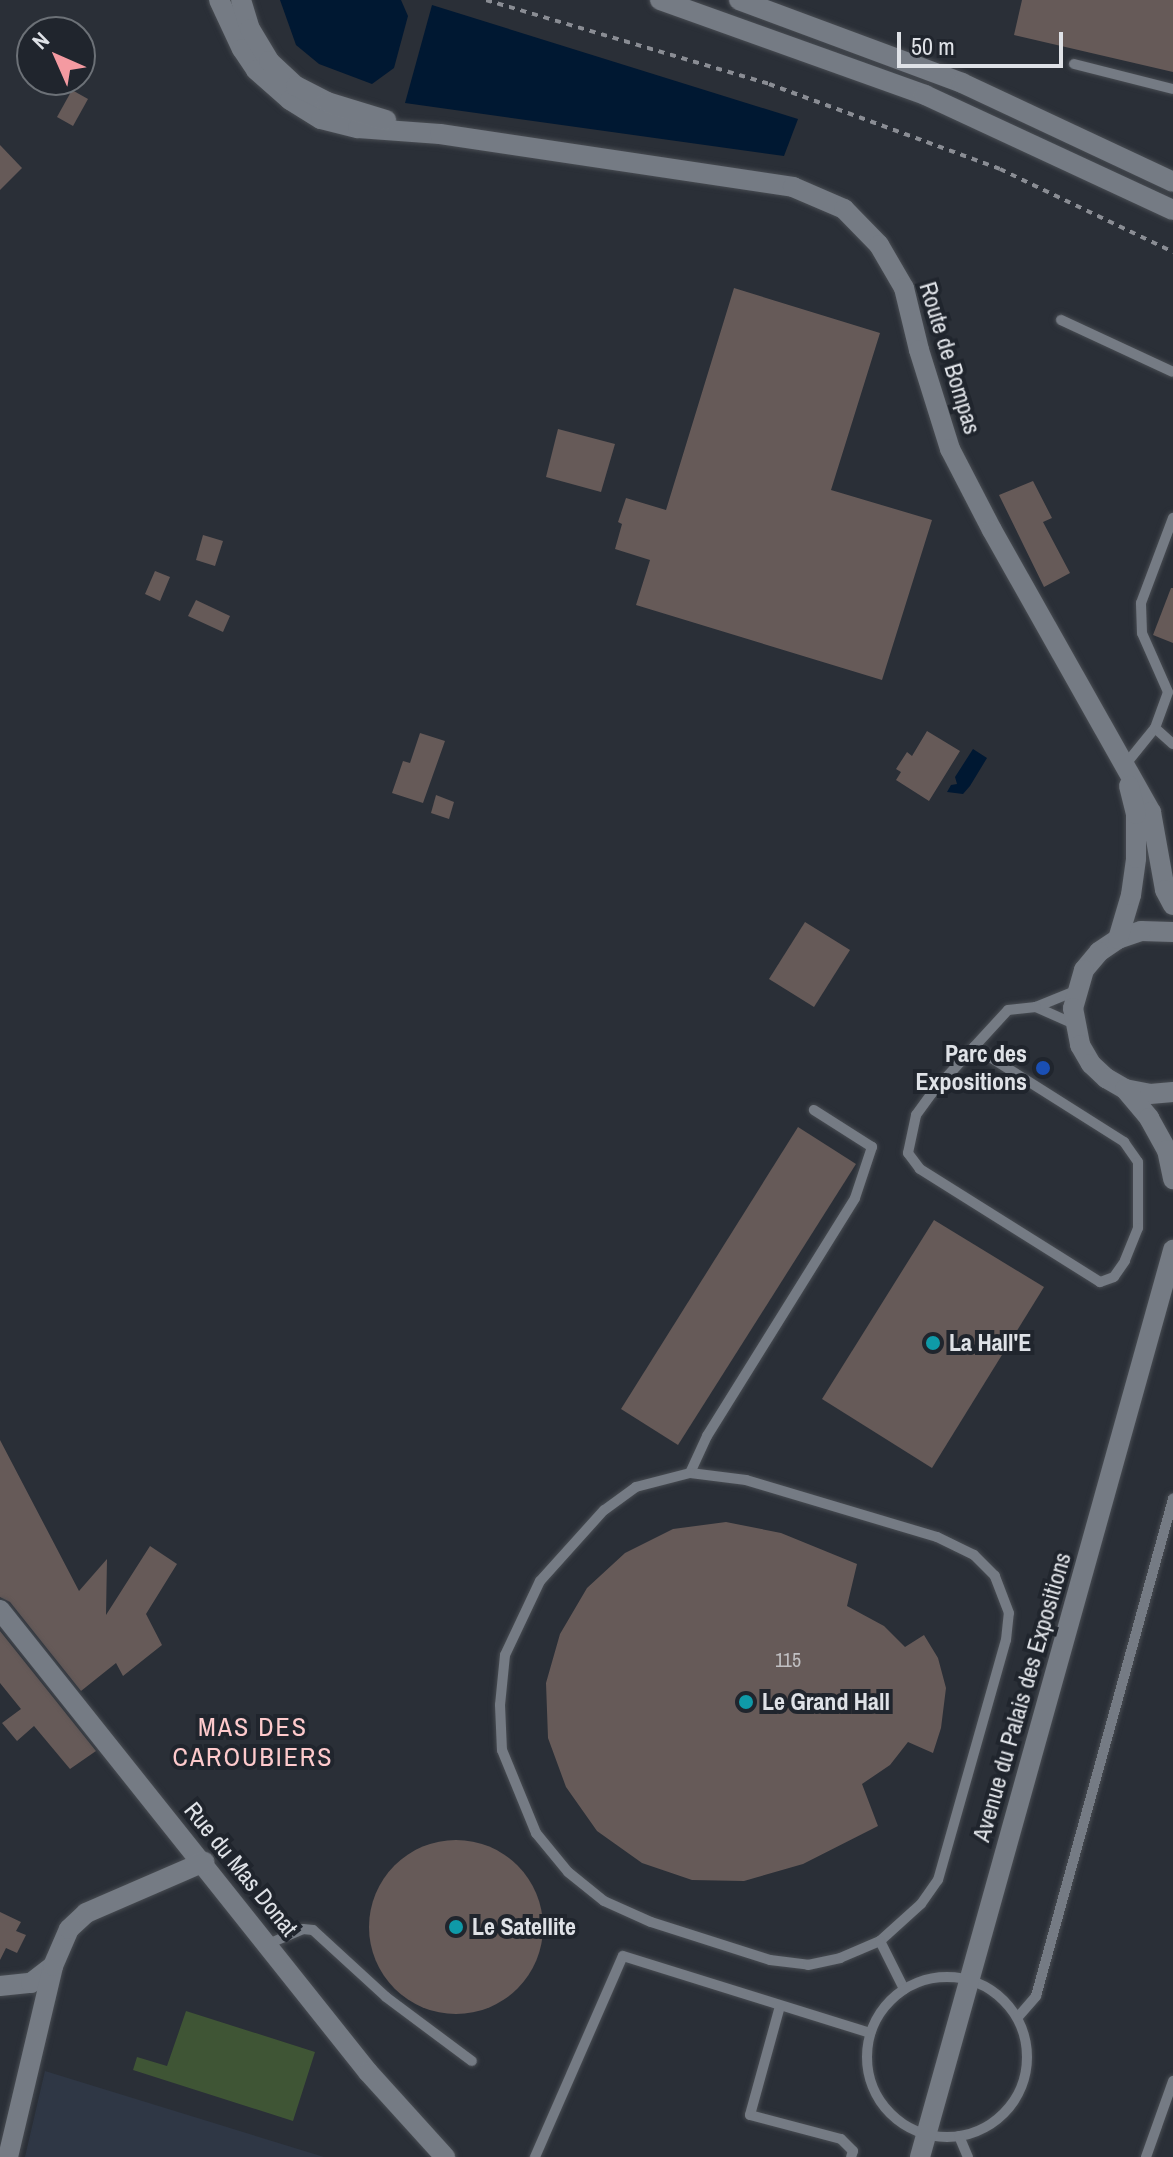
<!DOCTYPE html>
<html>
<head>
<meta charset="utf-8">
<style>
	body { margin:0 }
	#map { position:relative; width:1173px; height:2157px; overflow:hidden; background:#2a2f37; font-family:"Archivo Narrow",sans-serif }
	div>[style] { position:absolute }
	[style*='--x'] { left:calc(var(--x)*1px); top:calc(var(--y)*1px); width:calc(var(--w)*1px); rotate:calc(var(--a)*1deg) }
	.built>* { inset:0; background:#2f3745 }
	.green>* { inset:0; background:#3f5535 }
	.water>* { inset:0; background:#001832 }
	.building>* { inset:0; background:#665a58 }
	.round { border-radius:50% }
	.path>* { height:4px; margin-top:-2px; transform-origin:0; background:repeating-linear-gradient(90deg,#8a8d94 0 6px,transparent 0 12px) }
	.roads { filter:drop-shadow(0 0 2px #484c52) drop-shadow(0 0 2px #484c52) }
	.service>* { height:10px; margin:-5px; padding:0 5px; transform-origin:5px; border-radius:5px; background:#757b84 }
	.service>.ring { margin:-5px; padding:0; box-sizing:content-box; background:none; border:10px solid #757b84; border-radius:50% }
	.minor>* { height:20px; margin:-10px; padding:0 10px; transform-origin:10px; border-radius:10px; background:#757b84 }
	.secondary>* { height:20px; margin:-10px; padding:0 10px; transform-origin:10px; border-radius:10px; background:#757b84 }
	.dots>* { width:22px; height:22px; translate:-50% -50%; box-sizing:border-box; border:4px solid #20252d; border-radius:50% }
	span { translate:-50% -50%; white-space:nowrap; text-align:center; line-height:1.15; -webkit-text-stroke:8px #20252d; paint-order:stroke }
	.number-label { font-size:20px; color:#c1c0c3 }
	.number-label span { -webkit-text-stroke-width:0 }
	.street-label { font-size:24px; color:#dfe2e7 }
	.poi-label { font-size:24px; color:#dfe2e7; font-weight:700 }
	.right { translate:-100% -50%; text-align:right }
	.left { translate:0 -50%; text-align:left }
	.neighbourhood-label { font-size:26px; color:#fecacc; letter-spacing:2px }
	.north { position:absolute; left:16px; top:16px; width:80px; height:80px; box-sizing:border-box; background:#20252d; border:2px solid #6c7177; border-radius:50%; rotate:315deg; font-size:22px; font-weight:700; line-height:32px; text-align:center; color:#dfe2e7 }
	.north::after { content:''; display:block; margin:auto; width:28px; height:36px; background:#f49aa1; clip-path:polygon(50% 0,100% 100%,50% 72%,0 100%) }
	.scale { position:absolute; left:897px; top:32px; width:166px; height:36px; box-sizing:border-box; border:4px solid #dfe2e7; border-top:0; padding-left:10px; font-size:24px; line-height:28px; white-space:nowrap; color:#dfe2e7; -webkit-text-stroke:6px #20252d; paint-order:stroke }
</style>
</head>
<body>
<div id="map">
	<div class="built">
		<i style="clip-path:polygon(45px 2071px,324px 2157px,25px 2157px)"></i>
	</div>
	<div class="green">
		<i style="clip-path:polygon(186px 2011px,315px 2052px,293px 2121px,133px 2070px,137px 2057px,167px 2066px)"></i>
	</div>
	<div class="water">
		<i style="clip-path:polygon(280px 0,401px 0,408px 16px,394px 68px,372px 84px,319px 64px,296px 45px)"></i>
		<i style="clip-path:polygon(432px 5px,798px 119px,784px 156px,405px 103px)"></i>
		<i style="clip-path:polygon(973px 749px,987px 758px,970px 786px,963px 794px,947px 792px,951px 785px,957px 784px,955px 777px)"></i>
	</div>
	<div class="building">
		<i style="clip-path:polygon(1022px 0,1173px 0,1173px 72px,1014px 35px)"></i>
		<i style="clip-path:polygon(72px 90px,88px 99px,73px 126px,57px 117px)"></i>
		<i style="clip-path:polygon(0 145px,22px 168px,0 190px)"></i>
		<i style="clip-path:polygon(734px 288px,880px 333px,831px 490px,932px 520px,882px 680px,636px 605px,650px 560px,615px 549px,622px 524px,618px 522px,626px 498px,666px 510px)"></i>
		<i style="clip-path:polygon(558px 429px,615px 444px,601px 492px,546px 477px)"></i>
		<i style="clip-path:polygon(1033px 481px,1052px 518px,1043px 522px,1070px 573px,1044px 587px,999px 495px)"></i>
		<i style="clip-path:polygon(203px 535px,223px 541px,215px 566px,196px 560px)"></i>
		<i style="clip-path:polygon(155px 571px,170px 577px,160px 601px,145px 594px)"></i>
		<i style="clip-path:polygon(1171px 588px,1173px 588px,1173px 643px,1153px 635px)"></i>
		<i style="clip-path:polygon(196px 600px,230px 616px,223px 632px,188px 616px)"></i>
		<i style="clip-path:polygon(927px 731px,960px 751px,929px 801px,896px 780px,901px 772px,896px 769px,907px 752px,912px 756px)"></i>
		<i style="clip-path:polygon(420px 733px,445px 741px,423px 803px,392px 793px,403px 761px,410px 763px)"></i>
		<i style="clip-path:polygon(436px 795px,454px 802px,449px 819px,431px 813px)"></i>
		<i style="clip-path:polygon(805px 922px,850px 950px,814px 1007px,769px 979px)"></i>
		<i style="clip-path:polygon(798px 1127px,856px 1164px,678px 1445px,621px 1409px)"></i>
		<i style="clip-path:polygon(934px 1220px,1044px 1287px,932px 1468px,822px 1399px)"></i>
		<i style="clip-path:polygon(0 1440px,79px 1591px,107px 1559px,106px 1615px,150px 1546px,177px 1564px,146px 1614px,162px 1645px,123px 1676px,116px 1663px,81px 1691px,10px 1602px,0 1597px)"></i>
		<i style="clip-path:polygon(726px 1522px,781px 1533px,857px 1564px,847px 1606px,884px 1626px,905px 1647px,924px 1635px,938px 1658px,946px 1688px,941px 1728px,933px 1753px,908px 1742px,890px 1765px,862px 1784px,878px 1826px,803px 1864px,744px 1881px,692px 1880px,642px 1863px,597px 1831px,566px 1787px,548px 1738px,546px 1683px,560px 1634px,587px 1588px,625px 1553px,673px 1529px)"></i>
		<i style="clip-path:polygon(0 1631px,96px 1751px,70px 1769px,34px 1726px,17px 1741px,2px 1723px,21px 1709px,0 1683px)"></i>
		<i class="round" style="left:369px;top:1840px;width:174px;height:174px"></i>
		<i style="clip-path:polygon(0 1912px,21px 1922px,16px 1931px,26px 1935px,17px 1953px,6px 1948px,0 1960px)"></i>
	</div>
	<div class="path">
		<i style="--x:486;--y:0;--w:295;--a:16.5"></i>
		<i style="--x:769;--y:84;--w:246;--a:20.2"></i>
		<i style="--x:1000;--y:169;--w:192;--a:25.6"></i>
	</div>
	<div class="roads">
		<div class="service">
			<i style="--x:1074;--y:64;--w:102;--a:14.2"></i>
			<i style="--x:1061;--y:320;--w:123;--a:24.9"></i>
			<i style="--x:1168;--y:692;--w:64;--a:-113.8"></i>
			<i style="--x:1142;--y:633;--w:30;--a:-92"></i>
			<i style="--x:1141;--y:603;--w:91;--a:-69.4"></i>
			<i style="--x:1155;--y:728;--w:24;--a:42"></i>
			<i style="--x:1125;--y:765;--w:48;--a:-51"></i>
			<i style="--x:1155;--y:728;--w:38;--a:-70"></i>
			<i style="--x:1074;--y:1024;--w:42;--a:-155.9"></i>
			<i style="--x:1036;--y:1007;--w:42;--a:-22.3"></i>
			<i style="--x:974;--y:1047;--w:178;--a:32.3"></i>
			<i style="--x:1124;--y:1142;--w:24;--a:55"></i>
			<i style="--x:1138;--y:1162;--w:66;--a:90"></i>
			<i style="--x:1138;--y:1228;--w:35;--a:112"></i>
			<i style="--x:1125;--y:1261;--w:19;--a:125"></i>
			<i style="--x:1114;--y:1277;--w:15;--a:160"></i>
			<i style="--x:1100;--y:1282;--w:213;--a:-147.9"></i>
			<i style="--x:920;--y:1169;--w:20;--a:-127"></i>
			<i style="--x:908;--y:1153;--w:39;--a:-78"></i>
			<i style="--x:916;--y:1115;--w:26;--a:-54"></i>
			<i style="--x:931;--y:1094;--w:64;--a:-47.5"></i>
			<i style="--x:974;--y:1047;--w:50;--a:-47.4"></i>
			<i style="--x:1008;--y:1010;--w:28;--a:-6"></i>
			<i style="--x:690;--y:1473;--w:41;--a:-65.3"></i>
			<i style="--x:707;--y:1436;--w:280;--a:-58.1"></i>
			<i style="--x:855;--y:1198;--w:54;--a:-71.6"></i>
			<i style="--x:872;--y:1147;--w:69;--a:-147.5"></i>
			<i style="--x:880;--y:1941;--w:55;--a:-42.1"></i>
			<i style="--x:921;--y:1904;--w:29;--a:-55"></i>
			<i style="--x:938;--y:1880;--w:249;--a:-74.2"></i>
			<i style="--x:1006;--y:1640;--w:27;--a:-84"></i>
			<i style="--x:1009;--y:1613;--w:40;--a:-111"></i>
			<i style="--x:995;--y:1576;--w:30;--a:-135"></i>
			<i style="--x:974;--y:1555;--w:41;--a:-154.1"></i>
			<i style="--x:937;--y:1537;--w:199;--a:-163.4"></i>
			<i style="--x:746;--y:1480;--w:56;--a:-172.9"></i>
			<i style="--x:690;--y:1473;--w:56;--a:165.5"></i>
			<i style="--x:636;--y:1487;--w:39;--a:144"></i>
			<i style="--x:604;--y:1510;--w:96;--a:132"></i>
			<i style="--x:540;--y:1581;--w:82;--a:115.3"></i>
			<i style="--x:505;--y:1655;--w:50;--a:95.7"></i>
			<i style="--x:500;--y:1705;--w:45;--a:87.5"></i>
			<i style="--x:502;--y:1750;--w:90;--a:67.7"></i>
			<i style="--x:536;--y:1833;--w:50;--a:50.6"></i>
			<i style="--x:568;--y:1872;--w:46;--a:38.9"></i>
			<i style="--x:604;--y:1901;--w:51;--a:24.1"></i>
			<i style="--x:651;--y:1922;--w:125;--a:17.7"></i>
			<i style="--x:770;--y:1960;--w:38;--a:7"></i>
			<i style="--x:808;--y:1965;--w:33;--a:-12"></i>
			<i style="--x:840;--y:1958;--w:43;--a:-23"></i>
			<i style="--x:880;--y:1941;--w:54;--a:63.4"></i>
			<i style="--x:268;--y:1944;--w:38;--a:-23"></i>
			<i style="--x:303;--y:1929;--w:10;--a:6"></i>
			<i style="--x:313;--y:1930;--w:99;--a:42.5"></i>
			<i style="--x:386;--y:1997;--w:107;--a:36.7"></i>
			<i class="ring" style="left:867px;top:1977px;width:150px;height:150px"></i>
			<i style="--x:780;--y:2006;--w:113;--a:105.4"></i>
			<i style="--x:750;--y:2115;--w:94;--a:14.8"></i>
			<i style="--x:841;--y:2139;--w:17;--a:45"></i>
			<i style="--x:853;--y:2151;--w:6;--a:108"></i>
			<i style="--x:1018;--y:2017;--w:28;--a:-49"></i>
			<i style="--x:1036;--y:1996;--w:516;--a:-74.59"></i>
			<i style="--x:959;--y:2136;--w:23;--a:67"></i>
			<i style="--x:535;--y:2157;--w:219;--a:-66.4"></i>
			<i style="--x:623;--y:1956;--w:259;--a:17.3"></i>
			<i style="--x:1146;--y:2157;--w:81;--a:-70.4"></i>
		</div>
		<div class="minor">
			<i style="--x:0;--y:1610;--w:591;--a:51.46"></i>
			<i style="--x:368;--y:2072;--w:115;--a:47.8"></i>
			<i style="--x:0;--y:1986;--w:31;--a:-6"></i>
			<i style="--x:31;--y:1983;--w:28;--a:-38"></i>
			<i style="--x:8;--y:2157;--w:196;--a:-76.7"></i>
			<i style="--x:53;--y:1966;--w:40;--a:-66.6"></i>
			<i style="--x:69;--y:1929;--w:23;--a:-43"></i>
			<i style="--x:86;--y:1913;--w:129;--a:-23.4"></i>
		</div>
		<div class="secondary">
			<i style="--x:219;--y:0;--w:54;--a:64.9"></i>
			<i style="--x:242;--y:49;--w:25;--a:56"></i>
			<i style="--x:256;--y:70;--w:45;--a:41.4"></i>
			<i style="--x:290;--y:100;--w:36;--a:32"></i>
			<i style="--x:321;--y:119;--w:38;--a:14"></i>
			<i style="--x:358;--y:128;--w:82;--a:4.2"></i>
			<i style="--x:440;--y:134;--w:357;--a:8.5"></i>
			<i style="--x:793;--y:187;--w:56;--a:23.3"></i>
			<i style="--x:844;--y:209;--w:50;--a:45.8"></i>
			<i style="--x:879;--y:245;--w:50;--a:59.8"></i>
			<i style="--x:904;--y:288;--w:64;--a:76.4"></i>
			<i style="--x:919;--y:350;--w:104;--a:72.6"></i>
			<i style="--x:950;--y:449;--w:91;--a:62.6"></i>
			<i style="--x:992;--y:530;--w:324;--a:60.6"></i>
			<i style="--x:1151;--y:812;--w:79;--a:79.8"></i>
			<i style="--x:1165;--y:890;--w:17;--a:62"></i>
			<i style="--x:241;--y:0;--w:30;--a:73"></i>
			<i style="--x:250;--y:29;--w:37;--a:59"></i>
			<i style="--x:269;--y:61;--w:37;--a:43"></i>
			<i style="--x:296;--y:86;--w:35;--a:27"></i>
			<i style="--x:327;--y:102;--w:62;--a:17"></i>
			<i style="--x:660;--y:0;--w:282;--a:19.7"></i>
			<i style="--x:925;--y:95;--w:273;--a:24.9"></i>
			<i style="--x:739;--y:0;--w:238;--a:20.4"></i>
			<i style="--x:962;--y:83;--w:233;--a:25.1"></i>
			<i style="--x:1173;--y:932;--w:32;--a:-178"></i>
			<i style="--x:1141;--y:931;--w:24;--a:161"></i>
			<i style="--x:1118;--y:939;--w:23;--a:146"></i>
			<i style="--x:1099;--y:952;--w:23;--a:130"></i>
			<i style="--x:1084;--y:970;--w:40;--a:106"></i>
			<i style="--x:1073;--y:1008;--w:38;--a:79"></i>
			<i style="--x:1080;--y:1045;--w:22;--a:60"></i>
			<i style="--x:1091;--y:1064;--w:21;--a:43"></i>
			<i style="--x:1106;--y:1078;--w:22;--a:30"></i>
			<i style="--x:1125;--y:1089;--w:25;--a:11"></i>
			<i style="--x:1150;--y:1094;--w:23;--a:-5"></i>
			<i style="--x:1118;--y:939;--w:46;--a:-73.5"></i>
			<i style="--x:1131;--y:895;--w:37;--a:-82"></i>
			<i style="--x:1136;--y:858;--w:44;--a:-90"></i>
			<i style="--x:1136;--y:814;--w:29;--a:-104"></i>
			<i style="--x:1125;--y:1089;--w:38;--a:50"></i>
			<i style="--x:1149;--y:1118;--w:37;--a:61"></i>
			<i style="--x:1167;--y:1150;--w:30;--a:78"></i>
			<i style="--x:920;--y:2157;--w:942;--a:-74.41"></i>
		</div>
	</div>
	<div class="dots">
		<i style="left:1043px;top:1068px;background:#1a4fb4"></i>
		<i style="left:933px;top:1343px;background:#0f9aa8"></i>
		<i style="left:746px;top:1702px;background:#0f9aa8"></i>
		<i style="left:456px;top:1927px;background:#0f9aa8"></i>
	</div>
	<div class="number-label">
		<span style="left:788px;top:1659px">115</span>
	</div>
	<div class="street-label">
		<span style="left:950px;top:358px;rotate:73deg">Route de Bompas</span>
		<span style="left:1022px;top:1697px;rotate:-74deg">Avenue du Palais des Expositions</span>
		<span style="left:241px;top:1869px;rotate:51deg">Rue du Mas Donat</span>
	</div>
	<div class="poi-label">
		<span class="right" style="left:1027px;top:1068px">Parc des<br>Expositions</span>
		<span class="left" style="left:949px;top:1343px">La Hall'E</span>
		<span class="left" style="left:762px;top:1702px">Le Grand Hall</span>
		<span class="left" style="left:472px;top:1927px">Le Satellite</span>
	</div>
	<div class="neighbourhood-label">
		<span style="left:253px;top:1742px">MAS DES<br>CAROUBIERS</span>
	</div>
	<div class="north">N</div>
	<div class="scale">50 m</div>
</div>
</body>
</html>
